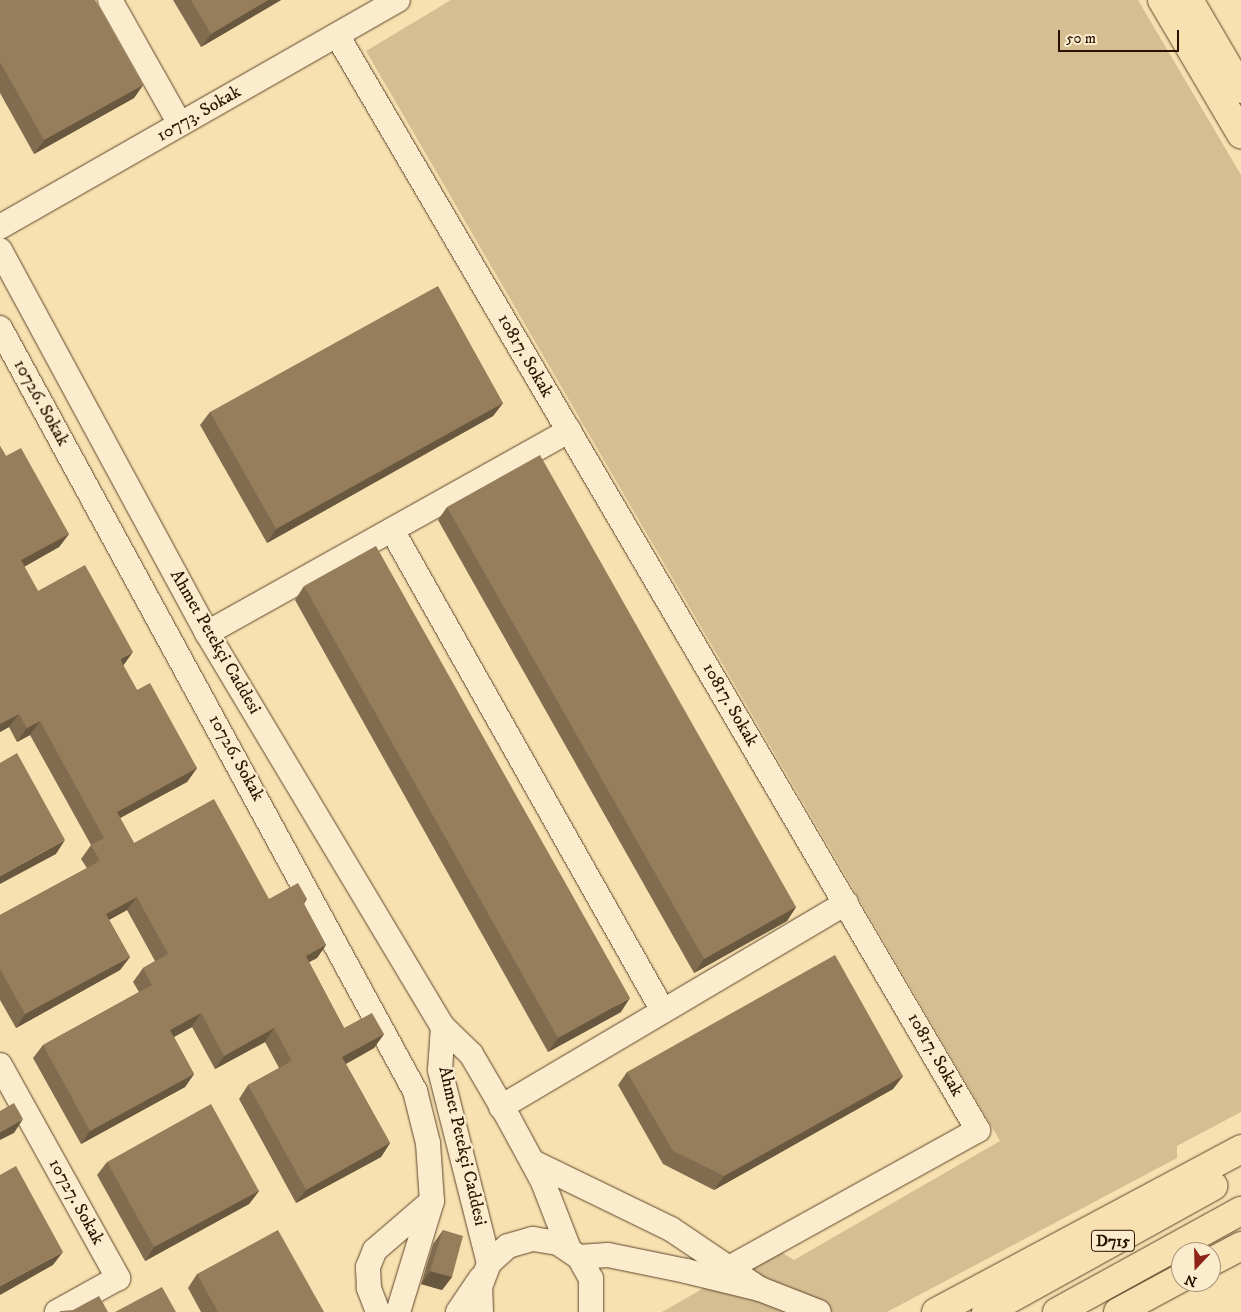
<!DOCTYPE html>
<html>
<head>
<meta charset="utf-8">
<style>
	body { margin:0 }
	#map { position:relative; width:1241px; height:1312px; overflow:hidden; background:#f8e1b0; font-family:"IM FELL DW Pica",serif }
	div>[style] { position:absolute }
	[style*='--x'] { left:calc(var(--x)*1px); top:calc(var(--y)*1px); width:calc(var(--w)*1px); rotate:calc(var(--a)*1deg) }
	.green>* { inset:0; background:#d5be92 }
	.roads { filter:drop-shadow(0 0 1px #5e452c) drop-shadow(0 0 1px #5e452c) }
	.minor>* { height:24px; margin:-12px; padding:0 12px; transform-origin:12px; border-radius:12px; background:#faeccc }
	.major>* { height:28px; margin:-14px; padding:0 14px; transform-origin:14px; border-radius:14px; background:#f8e1b0 }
	.highway>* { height:28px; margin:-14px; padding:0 14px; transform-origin:14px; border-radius:14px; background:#f8e1b0 }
	.wall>* { inset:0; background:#816c4f }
	.shaded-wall>* { inset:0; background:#695840 }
	.building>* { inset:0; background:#967d5c }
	span { translate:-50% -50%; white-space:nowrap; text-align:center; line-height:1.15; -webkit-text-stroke:5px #faeccc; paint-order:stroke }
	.shield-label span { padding:1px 4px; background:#faeccc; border:1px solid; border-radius:4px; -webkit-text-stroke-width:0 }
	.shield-label { font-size:16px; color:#2b1100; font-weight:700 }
	.street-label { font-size:18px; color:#2b1100 }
	.north { position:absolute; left:1171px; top:1242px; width:50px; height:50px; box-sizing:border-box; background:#faeccc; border:1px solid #a7947a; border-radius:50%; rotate:201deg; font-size:14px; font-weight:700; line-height:20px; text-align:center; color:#2b1100 }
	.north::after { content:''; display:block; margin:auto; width:18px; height:22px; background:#8f2418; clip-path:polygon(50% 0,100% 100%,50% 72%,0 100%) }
	.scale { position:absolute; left:1058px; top:30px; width:121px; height:22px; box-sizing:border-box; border:2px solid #2b1100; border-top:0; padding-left:6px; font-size:15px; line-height:18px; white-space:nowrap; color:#2b1100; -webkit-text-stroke:4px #faeccc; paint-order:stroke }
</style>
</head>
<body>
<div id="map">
	<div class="green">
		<i style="clip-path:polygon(451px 0,1138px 0,1241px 175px,1241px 1112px,1177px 1146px,1177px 1158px,887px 1312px,662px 1312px,765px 1253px,778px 1250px,794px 1260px,1000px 1141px,366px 51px)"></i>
	</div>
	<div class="roads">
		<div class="minor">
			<i style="--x:110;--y:0;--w:142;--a:60.6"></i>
			<i style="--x:337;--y:35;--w:1269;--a:59.66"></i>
			<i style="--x:978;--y:1130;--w:285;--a:151"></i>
			<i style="--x:0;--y:227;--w:458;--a:-29.7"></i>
			<i style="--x:0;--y:250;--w:435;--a:61.6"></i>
			<i style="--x:207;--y:633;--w:459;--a:59.1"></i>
			<i style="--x:443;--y:1027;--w:39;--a:44"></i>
			<i style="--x:471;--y:1054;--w:75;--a:59.7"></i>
			<i style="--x:509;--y:1119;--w:72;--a:61.6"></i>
			<i style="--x:543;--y:1182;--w:72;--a:68.8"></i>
			<i style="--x:0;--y:328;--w:869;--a:61.46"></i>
			<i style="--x:415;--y:1091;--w:54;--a:76"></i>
			<i style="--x:428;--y:1143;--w:58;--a:86.1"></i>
			<i style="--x:432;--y:1201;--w:116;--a:107"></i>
			<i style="--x:392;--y:530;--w:552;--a:60.6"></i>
			<i style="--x:207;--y:633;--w:415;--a:-29.2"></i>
			<i style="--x:443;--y:1027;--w:43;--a:94"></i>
			<i style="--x:440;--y:1070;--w:199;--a:75.8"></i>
			<i style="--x:0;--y:1065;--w:244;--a:61"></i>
			<i style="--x:118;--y:1278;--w:70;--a:150.9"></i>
			<i style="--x:501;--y:1107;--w:401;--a:-30.6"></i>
			<i style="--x:533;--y:1162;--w:153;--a:25.9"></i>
			<i style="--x:671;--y:1229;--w:107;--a:34"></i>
			<i style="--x:579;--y:1257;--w:29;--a:-4"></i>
			<i style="--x:608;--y:1255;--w:80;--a:11.6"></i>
			<i style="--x:686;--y:1271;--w:76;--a:13.7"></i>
			<i style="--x:760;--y:1289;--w:63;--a:21.3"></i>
			<i style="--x:378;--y:1312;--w:26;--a:-111"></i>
			<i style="--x:369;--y:1288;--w:21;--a:-93"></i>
			<i style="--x:368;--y:1267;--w:18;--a:-68"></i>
			<i style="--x:375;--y:1250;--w:75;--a:-40.7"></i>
			<i style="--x:458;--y:1312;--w:41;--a:-55.9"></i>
			<i style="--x:481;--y:1312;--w:25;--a:-92"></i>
			<i style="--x:480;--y:1287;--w:26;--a:-69"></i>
			<i style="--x:489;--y:1263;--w:25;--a:-42"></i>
			<i style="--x:508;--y:1246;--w:26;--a:-16"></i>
			<i style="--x:533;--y:1239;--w:25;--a:9"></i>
			<i style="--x:558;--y:1243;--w:25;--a:34"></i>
			<i style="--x:579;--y:1257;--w:25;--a:61"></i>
			<i style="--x:591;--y:1279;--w:33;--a:90"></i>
		</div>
		<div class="major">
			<i style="--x:1162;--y:0;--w:156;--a:59.5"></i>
			<i style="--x:1189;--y:0;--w:103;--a:59.7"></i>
		</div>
		<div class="highway">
			<i style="--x:1211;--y:1262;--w:34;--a:-28"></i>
			<i style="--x:936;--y:1312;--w:346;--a:-28.1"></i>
			<i style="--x:986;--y:1312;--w:260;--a:-29"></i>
			<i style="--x:1057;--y:1312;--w:210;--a:-28.8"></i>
			<i style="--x:1118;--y:1312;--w:72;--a:-28.4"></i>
		</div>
	</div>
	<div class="wall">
		<i style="clip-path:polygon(0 0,143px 85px,134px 98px,34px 154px,0 93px)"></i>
		<i style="clip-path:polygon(173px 0,281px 0,201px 47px)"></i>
		<i style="clip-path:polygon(503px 403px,493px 416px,267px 543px,200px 425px,210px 412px)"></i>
		<i style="clip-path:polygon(0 446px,6px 456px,69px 534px,59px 547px,24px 567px,38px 591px,123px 666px,137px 690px,197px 768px,187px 782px,120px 818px,134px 843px,269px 899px,307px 899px,304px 904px,326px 945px,317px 958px,309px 962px,344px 1028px,384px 1034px,374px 1048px,346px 1064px,390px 1143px,381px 1157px,296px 1203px,239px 1099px,248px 1085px,279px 1068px,265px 1042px,215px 1069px,192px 1027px,174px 1037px,194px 1074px,185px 1087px,81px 1144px,33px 1058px,43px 1045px,139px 992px,133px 982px,143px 968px,155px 961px,127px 910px,109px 920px,130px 957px,120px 970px,16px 1028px,0 1000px,0 915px,87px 868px,81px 859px,91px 845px,30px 735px,17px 742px,9px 727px,0 732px)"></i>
		<i style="clip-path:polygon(447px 507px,796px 907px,787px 921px,694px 973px,438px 520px)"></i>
		<i style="clip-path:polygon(304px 586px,621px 1012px,548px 1052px,295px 600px)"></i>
		<i style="clip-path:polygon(627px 1072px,903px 1076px,893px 1089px,714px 1190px,663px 1164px,618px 1085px)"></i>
		<i style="clip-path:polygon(107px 1162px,259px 1191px,249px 1204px,145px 1261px,97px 1175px)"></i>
		<i style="clip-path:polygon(443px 1230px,452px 1277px,442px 1290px,421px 1284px,433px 1244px)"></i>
		<i style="clip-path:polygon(197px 1274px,324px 1312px,201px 1312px,188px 1288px)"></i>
	</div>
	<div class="shaded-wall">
		<i style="clip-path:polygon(268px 0,281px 0,201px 47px,211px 34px)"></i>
		<i style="clip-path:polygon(143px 85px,134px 98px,34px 154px,44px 140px)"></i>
		<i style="clip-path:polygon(503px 403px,493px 416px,267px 543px,276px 529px)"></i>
		<i style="clip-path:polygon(69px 534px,59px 547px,11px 574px,21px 560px)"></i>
		<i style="clip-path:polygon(133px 652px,123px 666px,120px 659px)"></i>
		<i style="clip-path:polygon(19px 714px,9px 727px,0 732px,0 724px)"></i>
		<i style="clip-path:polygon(40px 721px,30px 735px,17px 742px,27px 728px)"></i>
		<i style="clip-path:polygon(197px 768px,187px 782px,107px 825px,117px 812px)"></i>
		<i style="clip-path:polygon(65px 840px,56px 854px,0 884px,0 876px)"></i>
		<i style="clip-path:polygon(137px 897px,127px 910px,96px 927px,106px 914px)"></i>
		<i style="clip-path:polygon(796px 907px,787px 921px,694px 973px,704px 959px)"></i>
		<i style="clip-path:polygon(326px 945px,317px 958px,296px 969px,306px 956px)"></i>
		<i style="clip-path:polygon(130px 957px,120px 970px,16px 1028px,25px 1014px)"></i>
		<i style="clip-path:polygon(630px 998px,621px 1012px,548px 1052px,558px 1038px)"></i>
		<i style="clip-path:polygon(201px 1013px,192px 1027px,161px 1044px,170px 1030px)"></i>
		<i style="clip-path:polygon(274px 1028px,265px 1042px,215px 1069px,224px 1056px)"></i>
		<i style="clip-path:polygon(384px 1034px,374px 1048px,333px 1071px,342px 1057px)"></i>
		<i style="clip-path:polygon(194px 1074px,185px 1087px,81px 1144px,90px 1131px)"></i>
		<i style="clip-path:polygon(903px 1076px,893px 1089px,714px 1190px,724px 1176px)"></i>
		<i style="clip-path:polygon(23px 1119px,14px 1133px,0 1140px,0 1132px)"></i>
		<i style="clip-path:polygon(390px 1143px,381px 1157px,296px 1203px,306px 1190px)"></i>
		<i style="clip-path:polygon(259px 1191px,249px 1204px,145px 1261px,154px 1247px)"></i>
		<i style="clip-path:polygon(63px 1252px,53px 1265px,0 1295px,0 1286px)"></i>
		<i style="clip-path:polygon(430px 1271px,452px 1277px,442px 1290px,421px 1284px)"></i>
	</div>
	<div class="building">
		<i style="clip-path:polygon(0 0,95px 0,143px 85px,44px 140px,0 62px)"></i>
		<i style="clip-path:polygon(191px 0,268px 0,211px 34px)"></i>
		<i style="clip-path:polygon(438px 286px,503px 403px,276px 529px,210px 412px)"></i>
		<i style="clip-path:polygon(0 446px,6px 456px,21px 448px,69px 534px,21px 560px,38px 591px,85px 565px,133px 652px,120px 659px,137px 690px,150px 683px,197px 768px,117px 812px,134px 843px,214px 799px,269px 899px,298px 883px,307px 899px,303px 902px,326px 945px,306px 956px,344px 1028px,372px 1013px,384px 1034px,342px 1057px,390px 1143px,306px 1190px,248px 1085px,292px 1061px,274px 1028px,224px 1056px,201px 1013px,170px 1030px,194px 1074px,90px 1131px,43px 1045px,152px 985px,143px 968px,168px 954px,137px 897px,106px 914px,130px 957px,25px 1014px,0 969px,0 915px,100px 861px,91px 845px,104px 838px,40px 721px,27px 728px,19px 714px,0 724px)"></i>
		<i style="clip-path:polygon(540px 455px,796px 907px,704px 959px,447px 507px)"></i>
		<i style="clip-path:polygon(376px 546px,630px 998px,558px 1038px,304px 586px)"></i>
		<i style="clip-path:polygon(17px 753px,65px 840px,0 876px,0 763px)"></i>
		<i style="clip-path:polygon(835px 955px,903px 1076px,724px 1176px,673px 1151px,627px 1072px)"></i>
		<i style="clip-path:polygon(14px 1103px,23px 1119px,0 1132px,0 1111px)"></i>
		<i style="clip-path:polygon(211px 1104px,259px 1191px,154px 1247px,107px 1162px)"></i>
		<i style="clip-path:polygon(16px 1166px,63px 1252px,0 1286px,0 1175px)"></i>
		<i style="clip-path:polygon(278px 1230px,324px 1312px,218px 1312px,197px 1274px)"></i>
		<i style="clip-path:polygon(443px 1230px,463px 1236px,452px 1277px,430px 1271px)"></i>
		<i style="clip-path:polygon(162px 1287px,176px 1312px,115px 1312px)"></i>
		<i style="clip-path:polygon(99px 1296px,108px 1312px,59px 1312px,61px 1311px,73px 1310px)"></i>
	</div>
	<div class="shield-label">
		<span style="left:1113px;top:1241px">D715</span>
	</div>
	<div class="street-label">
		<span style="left:199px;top:114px;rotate:-30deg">10773. Sokak</span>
		<span style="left:525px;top:356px;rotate:60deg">10817. Sokak</span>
		<span style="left:41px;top:403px;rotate:61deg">10726. Sokak</span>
		<span style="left:215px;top:642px;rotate:60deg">Ahmet Petekçi Caddesi</span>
		<span style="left:730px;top:705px;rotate:60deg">10817. Sokak</span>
		<span style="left:236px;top:758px;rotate:61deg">10726. Sokak</span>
		<span style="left:935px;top:1055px;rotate:60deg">10817. Sokak</span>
		<span style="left:462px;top:1146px;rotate:77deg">Ahmet Petekçi Caddesi</span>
		<span style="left:76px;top:1202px;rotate:61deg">10727. Sokak</span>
	</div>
	<div class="north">N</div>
	<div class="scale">50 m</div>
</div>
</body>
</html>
